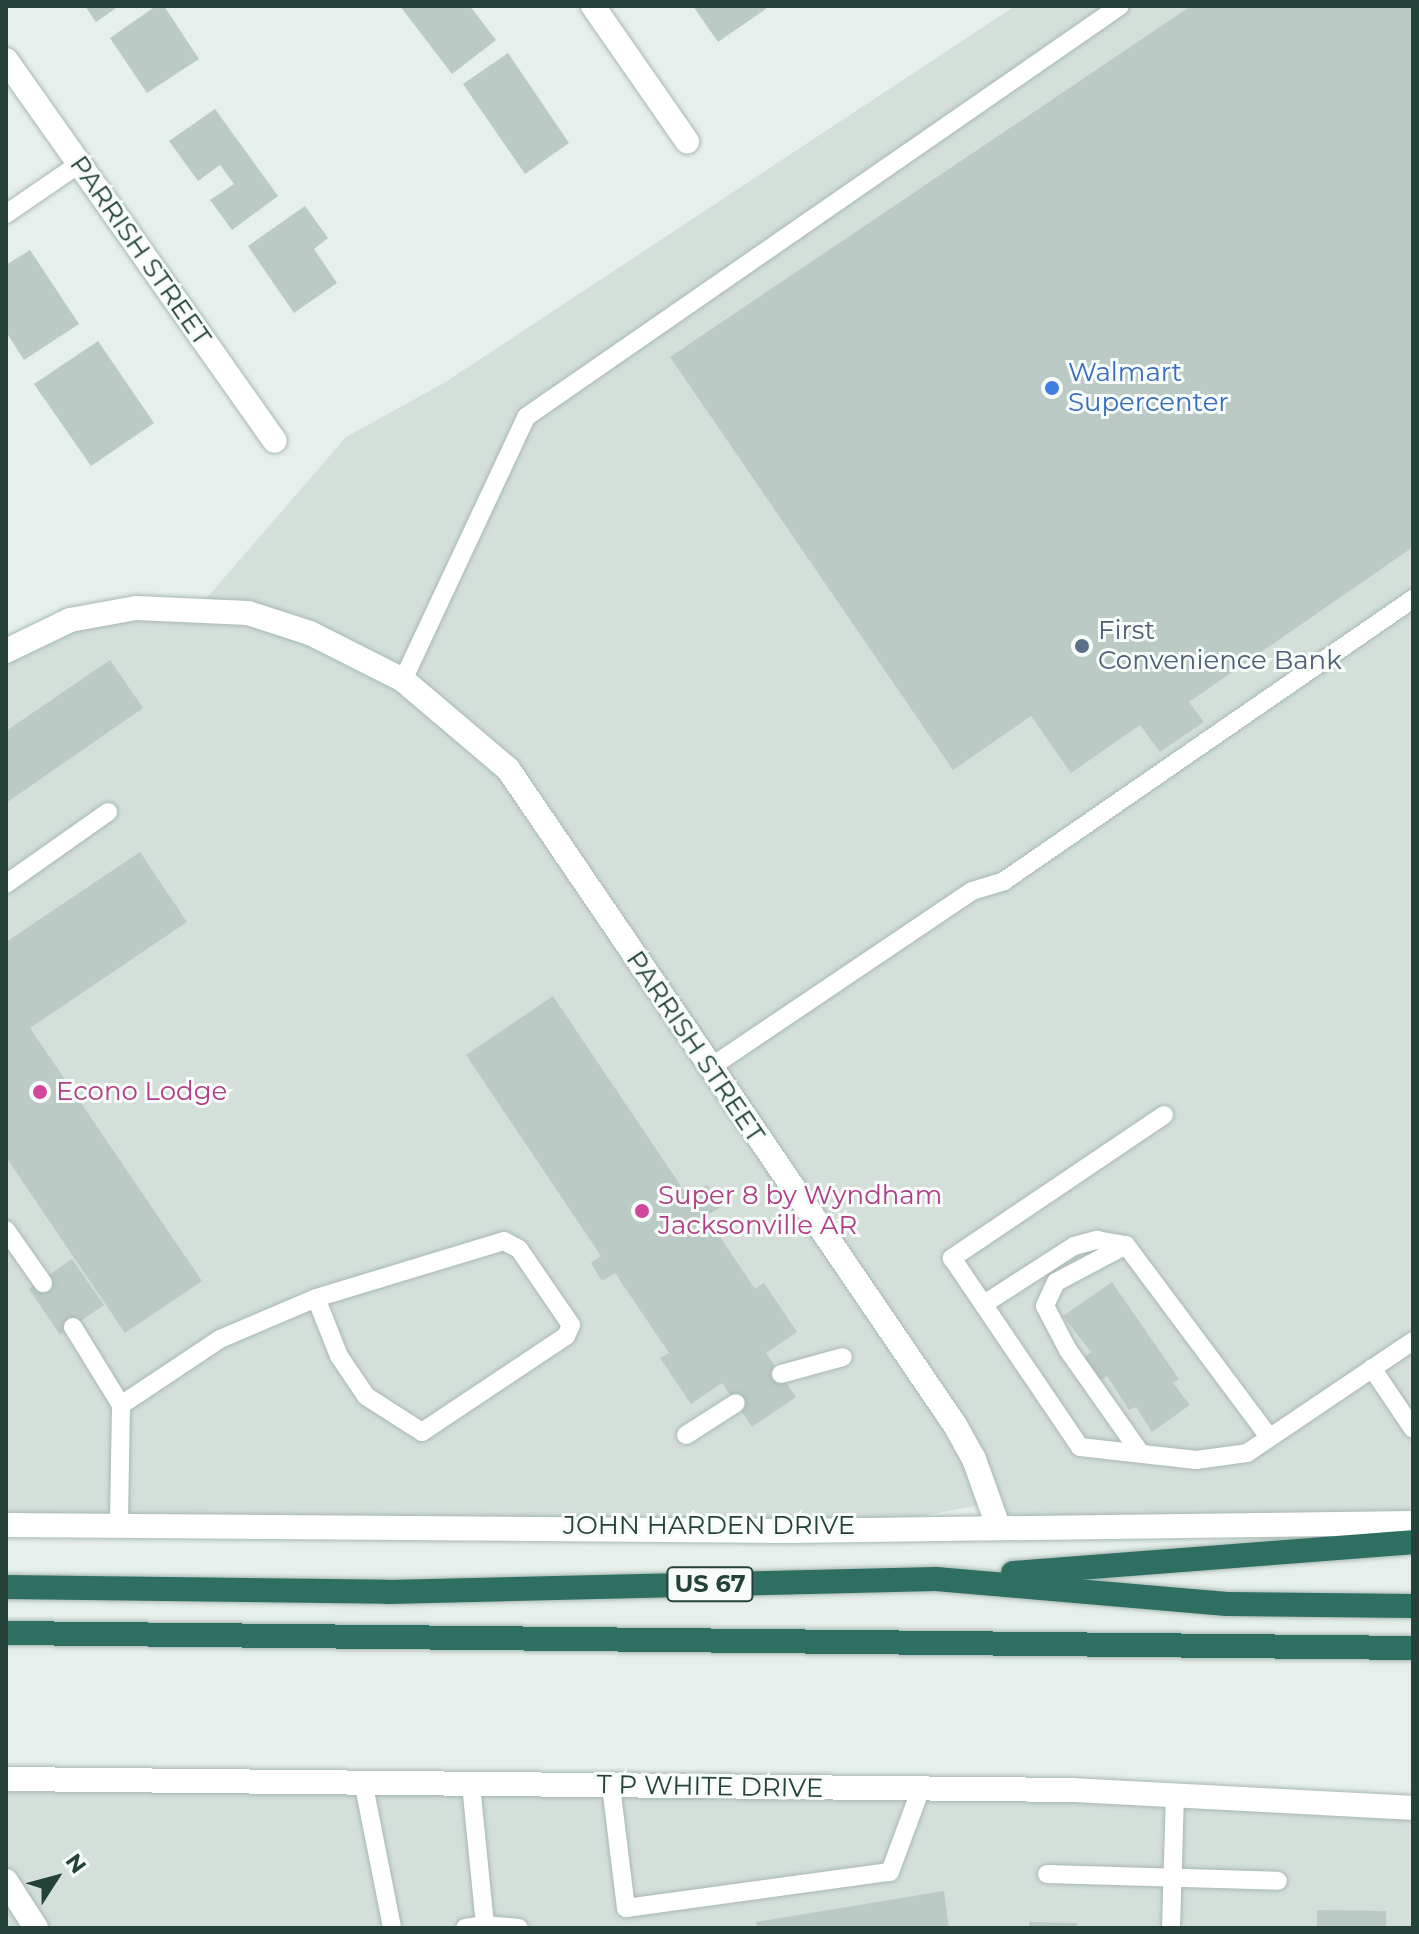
<!DOCTYPE html>
<html>
<head>
<meta charset="utf-8">
<style>
	body { margin:0 }
	#map { position:relative; width:1419px; height:1934px; overflow:hidden; background:#e6efeb; font-family:Montserrat,sans-serif }
	div>[style] { position:absolute }
	[style*='--x'] { left:calc(var(--x)*1px); top:calc(var(--y)*1px); width:calc(var(--w)*1px); rotate:calc(var(--a)*1deg) }
	.built>* { inset:0; background:#d4dfda }
	.building>* { inset:0; background:#bbcac4 }
	.roads { filter:drop-shadow(0 0 2px #a8b8b2) drop-shadow(0 0 2px #a8b8b2) }
	.service>* { height:18px; margin:-9px; padding:0 9px; transform-origin:9px; border-radius:9px; background:#fff }
	.minor>* { height:24px; margin:-12px; padding:0 12px; transform-origin:12px; border-radius:12px; background:#fff }
	.tertiary>* { height:24px; margin:-12px; padding:0 12px; transform-origin:12px; border-radius:12px; background:#fff }
	.secondary>* { height:24px; margin:-12px; padding:0 12px; transform-origin:12px; border-radius:12px; background:#fff }
	.motorway>* { height:24px; margin:-12px; padding:0 12px; transform-origin:12px; border-radius:12px; background:#2f6f62 }
	.dots>* { width:22px; height:22px; translate:-50% -50%; box-sizing:border-box; border:4px solid #f7fbf9; border-radius:50% }
	span { translate:-50% -50%; white-space:nowrap; text-align:center; line-height:1.15; -webkit-text-stroke:6px #f7fbf9; paint-order:stroke }
	.shield-label span { padding:2px 6px; background:#f7fbf9; border:2px solid; border-radius:6px; -webkit-text-stroke-width:0 }
	.shield-label { font-size:24px; color:#24423a; font-weight:700 }
	.street-label { font-size:26px; color:#24423a }
	.shop-label { font-size:26px; color:#366cbe }
	.left { translate:0 -50%; text-align:left }
	.service-label { font-size:26px; color:#4e5e75 }
	.hotel-label { font-size:26px; color:#b23c85 }
	.frame { position:absolute; inset:0; border:8px solid #24423a; pointer-events:none }
	.north { position:absolute; left:16px; top:1838px; width:80px; height:80px; -webkit-text-stroke:6px #f7fbf9; paint-order:stroke; rotate:54deg; font-size:22px; font-weight:700; line-height:32px; text-align:center; color:#24423a }
	.north::after { content:''; display:block; margin:auto; width:28px; height:36px; background:#24423a; clip-path:polygon(50% 0,100% 100%,50% 72%,0 100%) }
</style>
</head>
<body>
<div id="map">
	<div class="built">
		<i style="clip-path:polygon(1015px 6px,1413px 6px,1413px 1523px,998px 1526px,990px 1503px,870px 1526px,6px 1525px,6px 651px,70px 620px,198px 608px,346px 437px,444px 383px)"></i>
		<i style="clip-path:polygon(6px 1779px,1413px 1808px,1413px 1928px,6px 1928px)"></i>
	</div>
	<div class="building">
		<i style="clip-path:polygon(85px 6px,119px 6px,96px 22px)"></i>
		<i style="clip-path:polygon(156px 6px,164px 6px,199px 59px,147px 93px,110px 38px)"></i>
		<i style="clip-path:polygon(400px 6px,470px 6px,496px 40px,452px 74px)"></i>
		<i style="clip-path:polygon(693px 6px,770px 6px,718px 42px)"></i>
		<i style="clip-path:polygon(1191px 6px,1413px 6px,1413px 547px,1189px 702px,1204px 722px,1160px 752px,1140px 725px,1071px 773px,1031px 716px,953px 770px,670px 357px)"></i>
		<i style="clip-path:polygon(508px 53px,569px 143px,525px 174px,463px 84px)"></i>
		<i style="clip-path:polygon(215px 109px,278px 196px,232px 230px,210px 200px,234px 184px,220px 165px,198px 181px,169px 141px)"></i>
		<i style="clip-path:polygon(305px 206px,328px 238px,314px 249px,337px 283px,294px 313px,248px 246px)"></i>
		<i style="clip-path:polygon(30px 250px,79px 324px,24px 360px,6px 332px,6px 265px)"></i>
		<i style="clip-path:polygon(98px 341px,154px 423px,91px 466px,34px 384px)"></i>
		<i style="clip-path:polygon(110px 660px,143px 708px,6px 803px,6px 731px)"></i>
		<i style="clip-path:polygon(140px 852px,187px 922px,30px 1028px,202px 1281px,125px 1333px,6px 1157px,6px 942px)"></i>
		<i style="clip-path:polygon(553px 996px,689px 1198px,707px 1185px,721px 1207px,706px 1216px,755px 1289px,764px 1283px,797px 1332px,766px 1353px,796px 1397px,752px 1427px,722px 1383px,691px 1404px,660px 1358px,669px 1353px,615px 1273px,602px 1281px,591px 1263px,601px 1256px,466px 1055px)"></i>
		<i style="clip-path:polygon(72px 1259px,104px 1305px,60px 1335px,29px 1289px)"></i>
		<i style="clip-path:polygon(1112px 1282px,1179px 1379px,1173px 1383px,1190px 1405px,1152px 1432px,1136px 1407px,1129px 1410px,1107px 1376px,1098px 1382px,1082px 1359px,1091px 1352px,1063px 1316px)"></i>
		<i style="clip-path:polygon(944px 1891px,949px 1928px,758px 1928px,756px 1922px)"></i>
		<i style="clip-path:polygon(1317px 1910px,1386px 1911px,1386px 1928px,1317px 1928px)"></i>
		<i style="clip-path:polygon(1029px 1922px,1077px 1923px,1077px 1928px,1029px 1928px)"></i>
	</div>
	<div class="roads">
		<div class="service">
			<i style="--x:6;--y:214;--w:88;--a:-34.4"></i>
			<i style="--x:403;--y:680;--w:290;--a:-64.9"></i>
			<i style="--x:526;--y:417;--w:722;--a:-34.68"></i>
			<i style="--x:6;--y:884;--w:125;--a:-35.2"></i>
			<i style="--x:708;--y:1069;--w:318;--a:-34"></i>
			<i style="--x:972;--y:891;--w:34;--a:-17"></i>
			<i style="--x:1004;--y:881;--w:497;--a:-34.6"></i>
			<i style="--x:1164;--y:1115;--w:256;--a:146"></i>
			<i style="--x:952;--y:1258;--w:228;--a:55.9"></i>
			<i style="--x:1080;--y:1447;--w:117;--a:6.4"></i>
			<i style="--x:1196;--y:1460;--w:51;--a:-7.8"></i>
			<i style="--x:1247;--y:1453;--w:200;--a:-34"></i>
			<i style="--x:6;--y:1230;--w:65;--a:55.1"></i>
			<i style="--x:1126;--y:1245;--w:79;--a:152.1"></i>
			<i style="--x:1056;--y:1282;--w:26;--a:115"></i>
			<i style="--x:1045;--y:1306;--w:50;--a:62.4"></i>
			<i style="--x:1068;--y:1350;--w:127;--a:54.9"></i>
			<i style="--x:984;--y:1304;--w:107;--a:-32.8"></i>
			<i style="--x:1074;--y:1246;--w:24;--a:-15"></i>
			<i style="--x:1097;--y:1240;--w:29;--a:10"></i>
			<i style="--x:1126;--y:1245;--w:239;--a:53.3"></i>
			<i style="--x:73;--y:1327;--w:92;--a:58.4"></i>
			<i style="--x:121;--y:1405;--w:119;--a:91"></i>
			<i style="--x:1372;--y:1368;--w:73;--a:56.1"></i>
			<i style="--x:781;--y:1374;--w:64;--a:-15.3"></i>
			<i style="--x:121;--y:1405;--w:119;--a:-33.7"></i>
			<i style="--x:220;--y:1339;--w:104;--a:-23.1"></i>
			<i style="--x:316;--y:1298;--w:196;--a:-16.9"></i>
			<i style="--x:504;--y:1241;--w:17;--a:28"></i>
			<i style="--x:519;--y:1249;--w:92;--a:55.6"></i>
			<i style="--x:571;--y:1325;--w:12;--a:114"></i>
			<i style="--x:566;--y:1336;--w:173;--a:146.3"></i>
			<i style="--x:422;--y:1432;--w:67;--a:-147.3"></i>
			<i style="--x:366;--y:1396;--w:48;--a:-124"></i>
			<i style="--x:339;--y:1356;--w:62;--a:-111.6"></i>
			<i style="--x:686;--y:1435;--w:59;--a:-32.6"></i>
			<i style="--x:364;--y:1786;--w:145;--a:78.8"></i>
			<i style="--x:611;--y:1786;--w:123;--a:83"></i>
			<i style="--x:626;--y:1908;--w:266;--a:-7.8"></i>
			<i style="--x:890;--y:1872;--w:90;--a:-69.7"></i>
			<i style="--x:1047;--y:1874;--w:231;--a:1.7"></i>
			<i style="--x:485;--y:1925;--w:34;--a:5"></i>
			<i style="--x:465;--y:1928;--w:20;--a:-9"></i>
			<i style="--x:485;--y:1925;--w:141;--a:-95.7"></i>
			<i style="--x:1171;--y:1928;--w:131;--a:-88.3"></i>
		</div>
		<div class="minor">
			<i style="--x:593;--y:6;--w:165;--a:55.2"></i>
			<i style="--x:6;--y:60;--w:466;--a:54.8"></i>
			<i style="--x:6;--y:651;--w:71;--a:-25.8"></i>
			<i style="--x:70;--y:620;--w:67;--a:-10.3"></i>
			<i style="--x:136;--y:608;--w:112;--a:2.6"></i>
			<i style="--x:248;--y:613;--w:65;--a:17.9"></i>
			<i style="--x:310;--y:633;--w:104;--a:26.8"></i>
			<i style="--x:403;--y:680;--w:138;--a:40.3"></i>
			<i style="--x:508;--y:769;--w:794;--a:55.73"></i>
			<i style="--x:955;--y:1425;--w:39;--a:61"></i>
			<i style="--x:974;--y:1459;--w:71;--a:70.3"></i>
		</div>
		<div class="tertiary">
			<i style="--x:6;--y:1881;--w:56;--a:57.4"></i>
		</div>
		<div class="secondary">
			<i style="--x:6;--y:1525;--w:783;--a:0.44"></i>
			<i style="--x:789;--y:1531;--w:624;--a:-0.73"></i>
			<i style="--x:6;--y:1779;--w:1067;--a:0.59"></i>
			<i style="--x:1073;--y:1790;--w:340;--a:3"></i>
		</div>
		<div class="motorway">
			<i style="--x:1013;--y:1573;--w:401;--a:-4.4"></i>
			<i style="--x:6;--y:1587;--w:382;--a:0.7"></i>
			<i style="--x:388;--y:1592;--w:548;--a:-1.36"></i>
			<i style="--x:936;--y:1579;--w:292;--a:4.9"></i>
			<i style="--x:1227;--y:1604;--w:186;--a:0.6"></i>
			<i style="--x:6;--y:1633;--w:1407;--a:0.61"></i>
		</div>
	</div>
	<div class="dots">
		<i style="left:1052px;top:388px;background:#3f7fe0"></i>
		<i style="left:1082px;top:646px;background:#5c6f8a"></i>
		<i style="left:40px;top:1092px;background:#d1479c"></i>
		<i style="left:642px;top:1211px;background:#d1479c"></i>
	</div>
	<div class="shield-label">
		<span style="left:710px;top:1584px">US 67</span>
	</div>
	<div class="street-label">
		<span style="left:140px;top:251px;rotate:55deg">PARRISH STREET</span>
		<span style="left:695px;top:1047px;rotate:56deg">PARRISH STREET</span>
		<span style="left:709px;top:1526px">JOHN HARDEN DRIVE</span>
		<span style="left:710px;top:1787px;rotate:1deg">T P WHITE DRIVE</span>
	</div>
	<div class="shop-label">
		<span class="left" style="left:1068px;top:388px">Walmart<br>Supercenter</span>
	</div>
	<div class="service-label">
		<span class="left" style="left:1098px;top:646px">First<br>Convenience Bank</span>
	</div>
	<div class="hotel-label">
		<span class="left" style="left:56px;top:1092px">Econo Lodge</span>
		<span class="left" style="left:658px;top:1211px">Super 8 by Wyndham<br>Jacksonville AR</span>
	</div>
	<div class="frame"></div>
	<div class="north">N</div>
</div>
</body>
</html>
